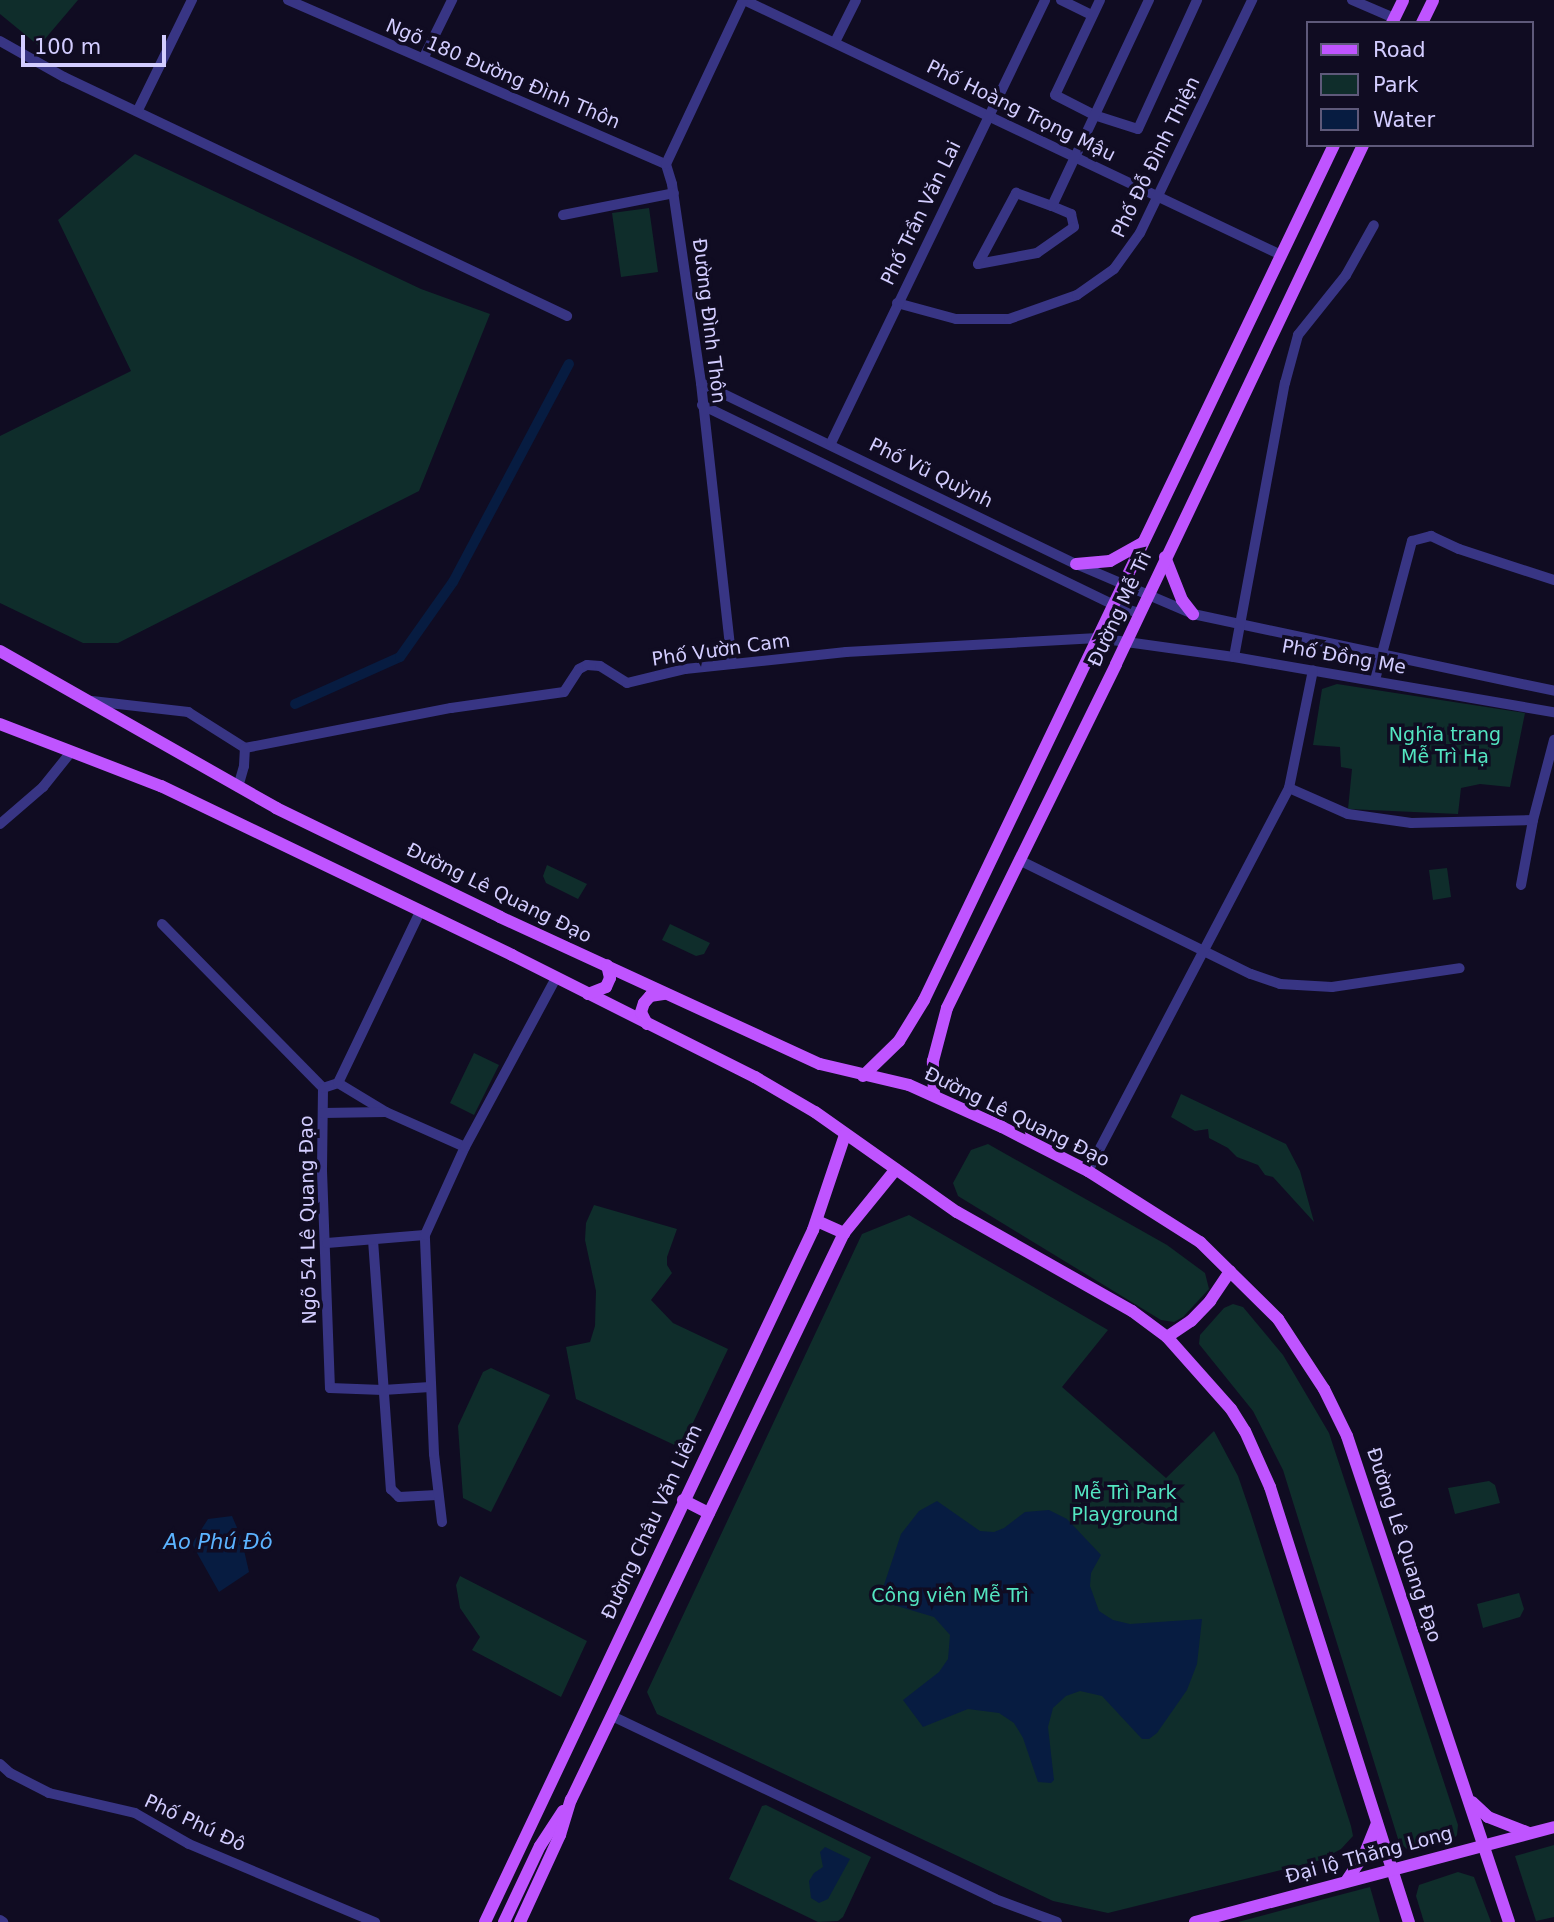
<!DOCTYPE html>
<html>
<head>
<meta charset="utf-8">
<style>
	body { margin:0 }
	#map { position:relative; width:1554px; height:1922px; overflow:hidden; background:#100c22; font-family:"DejaVu Sans",sans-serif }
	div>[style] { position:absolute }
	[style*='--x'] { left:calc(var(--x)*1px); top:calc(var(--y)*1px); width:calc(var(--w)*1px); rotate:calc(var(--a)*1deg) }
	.green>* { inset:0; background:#0f2d2b }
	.water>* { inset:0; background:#071c41 }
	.canal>* { height:10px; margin:-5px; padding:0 5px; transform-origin:5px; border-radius:5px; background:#071c41 }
	.minor>* { height:10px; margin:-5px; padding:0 5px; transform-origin:5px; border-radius:5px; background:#383584 }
	.major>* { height:12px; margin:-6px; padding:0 6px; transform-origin:6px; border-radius:6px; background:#bf54ff }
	span { translate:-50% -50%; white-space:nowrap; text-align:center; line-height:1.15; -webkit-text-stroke:7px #100c22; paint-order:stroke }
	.street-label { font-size:19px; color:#d3cdff }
	.park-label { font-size:19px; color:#53e5c1 }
	.water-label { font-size:21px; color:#5bb3ff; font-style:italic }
	.legend { position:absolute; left:1306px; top:21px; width:228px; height:126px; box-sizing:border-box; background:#100c22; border:2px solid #5e597a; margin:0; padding:9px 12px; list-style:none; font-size:21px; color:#d3cdff }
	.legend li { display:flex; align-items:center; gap:14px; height:35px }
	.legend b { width:35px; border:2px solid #5e597a }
	.scale { position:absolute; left:21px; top:35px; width:145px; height:32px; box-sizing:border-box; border:4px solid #d3cdff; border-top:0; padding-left:9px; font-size:21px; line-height:24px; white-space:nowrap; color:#d3cdff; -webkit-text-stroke:5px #100c22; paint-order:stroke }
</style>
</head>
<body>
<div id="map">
	<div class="green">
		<i style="clip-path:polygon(0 0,78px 0,39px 46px,0 14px)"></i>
		<i style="clip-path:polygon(135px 154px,421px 289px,490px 314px,419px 491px,118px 643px,83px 643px,0 603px,0 436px,131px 371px,58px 220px)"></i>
		<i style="clip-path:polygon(649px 208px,658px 272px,621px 277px,612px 213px)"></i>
		<i style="clip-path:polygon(1337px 684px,1525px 713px,1510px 787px,1480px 784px,1461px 788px,1458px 814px,1348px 809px,1352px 769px,1341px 767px,1340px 747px,1313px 745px,1322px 689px)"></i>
		<i style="clip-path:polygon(547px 865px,587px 884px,578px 899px,546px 883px,543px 876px)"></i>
		<i style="clip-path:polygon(1447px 868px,1451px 897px,1433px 900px,1429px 870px)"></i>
		<i style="clip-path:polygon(670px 924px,710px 943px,704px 954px,696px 956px,662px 940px)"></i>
		<i style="clip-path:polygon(474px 1053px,499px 1065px,474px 1115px,450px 1103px)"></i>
		<i style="clip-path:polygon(1181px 1094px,1286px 1144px,1300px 1171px,1314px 1222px,1273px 1177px,1265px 1175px,1258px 1165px,1237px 1157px,1228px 1148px,1209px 1138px,1208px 1129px,1195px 1131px,1171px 1117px)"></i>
		<i style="clip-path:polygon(988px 1144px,1167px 1245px,1205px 1273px,1209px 1289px,1183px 1317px,1174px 1322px,1161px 1320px,958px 1196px,953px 1183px,971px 1150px)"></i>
		<i style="clip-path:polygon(594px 1205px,677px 1229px,667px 1257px,667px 1265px,672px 1273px,651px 1300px,673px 1323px,728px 1349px,681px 1448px,576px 1399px,566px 1347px,590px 1342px,595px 1326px,596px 1291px,585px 1240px,586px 1223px)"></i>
		<i style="clip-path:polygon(909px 1215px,1108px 1330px,1062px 1387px,1166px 1478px,1214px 1431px,1238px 1476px,1251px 1514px,1351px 1826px,1353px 1836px,1341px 1849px,1321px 1860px,1108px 1913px,1053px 1901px,657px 1714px,647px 1692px,862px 1234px)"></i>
		<i style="clip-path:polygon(1233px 1304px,1243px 1307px,1283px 1355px,1329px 1433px,1458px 1825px,1457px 1835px,1452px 1841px,1414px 1850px,1407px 1849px,1399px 1842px,1283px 1470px,1253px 1411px,1199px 1344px,1200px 1335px,1224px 1308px)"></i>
		<i style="clip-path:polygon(491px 1368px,550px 1395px,491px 1512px,463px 1498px,458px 1426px,483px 1372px)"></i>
		<i style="clip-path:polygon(1489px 1481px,1495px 1485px,1500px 1503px,1455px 1514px,1448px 1488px)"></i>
		<i style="clip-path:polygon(460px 1576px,587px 1641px,561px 1697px,472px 1650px,480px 1637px,460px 1608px,456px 1585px)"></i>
		<i style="clip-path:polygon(1519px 1593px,1524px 1609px,1520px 1617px,1483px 1628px,1477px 1604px)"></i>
		<i style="clip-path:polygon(766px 1805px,871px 1857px,843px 1917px,838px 1921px,818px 1922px,729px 1879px,762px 1806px)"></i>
		<i style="clip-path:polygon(1554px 1845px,1554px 1917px,1536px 1921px,1515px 1856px)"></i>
		<i style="clip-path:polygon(1458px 1872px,1474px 1877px,1491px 1922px,1424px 1922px,1416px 1896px,1419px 1885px)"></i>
		<i style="clip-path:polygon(1370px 1887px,1380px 1922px,1238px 1922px,1309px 1903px)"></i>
	</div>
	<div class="water">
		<i style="clip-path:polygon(937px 1501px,980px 1531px,994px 1532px,1004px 1528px,1025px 1512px,1049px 1510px,1067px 1519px,1101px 1555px,1091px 1573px,1090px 1586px,1099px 1611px,1113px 1620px,1130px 1624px,1202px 1619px,1197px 1664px,1187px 1690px,1157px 1733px,1149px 1739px,1142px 1739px,1102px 1696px,1080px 1691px,1066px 1696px,1053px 1708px,1048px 1727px,1054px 1780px,1051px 1783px,1038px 1782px,1023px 1738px,1014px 1723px,999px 1713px,968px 1709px,923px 1727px,903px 1700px,939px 1672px,948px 1659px,950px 1635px,934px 1617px,887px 1603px,881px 1594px,901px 1534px,919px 1511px)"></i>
		<i style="clip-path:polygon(232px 1516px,241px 1537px,249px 1572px,219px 1592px,192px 1544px,208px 1519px)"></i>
		<i style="clip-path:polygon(825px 1847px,850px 1859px,828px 1899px,819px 1903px,811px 1898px,809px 1881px,814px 1873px,823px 1867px,820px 1852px)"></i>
	</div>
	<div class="canal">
		<i style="--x:295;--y:704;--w:115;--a:-24.1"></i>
		<i style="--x:400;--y:657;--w:92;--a:-54.8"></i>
		<i style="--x:453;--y:582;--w:247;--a:-62"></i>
	</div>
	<div class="minor">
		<i style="--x:288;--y:0;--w:412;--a:23.5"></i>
		<i style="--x:744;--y:0;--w:594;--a:25.4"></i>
		<i style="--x:1061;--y:0;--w:34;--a:26"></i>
		<i style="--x:1100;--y:0;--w:105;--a:115.3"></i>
		<i style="--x:1055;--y:95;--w:44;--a:27.1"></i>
		<i style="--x:1094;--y:115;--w:46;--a:17.7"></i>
		<i style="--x:1138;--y:129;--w:142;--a:-65.4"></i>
		<i style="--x:1352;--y:0;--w:46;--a:23.2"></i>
		<i style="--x:0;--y:41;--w:73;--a:29.4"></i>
		<i style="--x:64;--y:77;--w:557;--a:25.41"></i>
		<i style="--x:835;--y:42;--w:47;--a:-63.4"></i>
		<i style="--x:424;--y:57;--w:64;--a:-63.8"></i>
		<i style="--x:138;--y:110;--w:123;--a:-63.9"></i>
		<i style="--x:1052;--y:206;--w:21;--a:23"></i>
		<i style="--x:1071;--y:214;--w:13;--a:77"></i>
		<i style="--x:1074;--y:227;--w:45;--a:144.9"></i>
		<i style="--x:1037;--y:253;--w:60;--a:169.4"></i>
		<i style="--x:978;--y:264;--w:81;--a:-61.8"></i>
		<i style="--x:1016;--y:193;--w:38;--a:20"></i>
		<i style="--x:1052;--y:206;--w:228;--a:-64.8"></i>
		<i style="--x:563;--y:215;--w:113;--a:-11.2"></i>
		<i style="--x:897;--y:303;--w:61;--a:15.2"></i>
		<i style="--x:956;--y:319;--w:53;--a:0"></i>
		<i style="--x:1009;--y:319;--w:72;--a:-19.4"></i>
		<i style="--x:1077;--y:295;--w:45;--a:-35.1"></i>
		<i style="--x:1114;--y:269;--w:44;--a:-54.2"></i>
		<i style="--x:1140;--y:233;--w:259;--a:-64.3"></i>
		<i style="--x:701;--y:383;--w:416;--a:25.8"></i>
		<i style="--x:1076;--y:564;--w:127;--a:23.1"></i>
		<i style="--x:1193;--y:614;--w:369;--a:12"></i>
		<i style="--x:702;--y:405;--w:458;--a:25.9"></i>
		<i style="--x:1114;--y:605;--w:26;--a:18"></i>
		<i style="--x:831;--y:443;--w:492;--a:-64.2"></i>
		<i style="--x:1234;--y:657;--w:279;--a:-79.5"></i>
		<i style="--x:1285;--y:383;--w:50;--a:-74.8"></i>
		<i style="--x:1298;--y:335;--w:77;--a:-51.3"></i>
		<i style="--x:1346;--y:275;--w:57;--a:-60.8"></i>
		<i style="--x:732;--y:664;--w:283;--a:-96.3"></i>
		<i style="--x:701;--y:383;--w:201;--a:-98.3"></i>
		<i style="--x:672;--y:184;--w:21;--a:-107"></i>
		<i style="--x:666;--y:164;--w:181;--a:-64.8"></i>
		<i style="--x:1375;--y:680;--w:144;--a:-75.1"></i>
		<i style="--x:1412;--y:541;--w:20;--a:-15"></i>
		<i style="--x:1431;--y:536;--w:31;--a:25"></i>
		<i style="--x:1459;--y:549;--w:100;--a:18.1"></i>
		<i style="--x:92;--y:701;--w:97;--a:6.5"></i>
		<i style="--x:188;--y:712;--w:67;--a:32.3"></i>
		<i style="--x:245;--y:748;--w:210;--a:-11"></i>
		<i style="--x:451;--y:708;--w:114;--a:-8.1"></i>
		<i style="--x:564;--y:692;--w:27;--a:-57"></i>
		<i style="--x:579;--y:669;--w:9;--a:-27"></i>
		<i style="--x:587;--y:665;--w:13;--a:4"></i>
		<i style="--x:600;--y:666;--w:32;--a:32"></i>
		<i style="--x:627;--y:683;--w:60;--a:-13.6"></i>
		<i style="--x:685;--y:669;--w:162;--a:-6"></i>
		<i style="--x:846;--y:652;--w:252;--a:-3.2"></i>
		<i style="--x:1098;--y:638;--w:137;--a:8"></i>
		<i style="--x:1234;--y:657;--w:325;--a:9.8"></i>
		<i style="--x:238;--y:787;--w:22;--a:-74"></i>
		<i style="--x:244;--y:766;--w:18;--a:-87"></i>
		<i style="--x:1289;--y:788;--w:64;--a:23.8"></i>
		<i style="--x:1348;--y:814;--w:64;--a:8.1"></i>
		<i style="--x:1411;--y:823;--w:122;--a:-1.4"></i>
		<i style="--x:0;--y:824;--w:57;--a:-40.7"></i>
		<i style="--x:43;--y:787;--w:45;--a:-51.3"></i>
		<i style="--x:1019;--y:860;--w:258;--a:26.2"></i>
		<i style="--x:1251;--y:974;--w:31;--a:19"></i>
		<i style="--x:1280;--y:984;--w:52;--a:3.3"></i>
		<i style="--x:1332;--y:987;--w:129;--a:-8.4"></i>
		<i style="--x:1521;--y:885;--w:66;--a:-79.5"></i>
		<i style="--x:1533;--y:820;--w:83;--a:-75.3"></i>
		<i style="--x:162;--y:924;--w:230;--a:45.5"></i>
		<i style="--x:338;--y:1083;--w:56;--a:31.1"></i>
		<i style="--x:386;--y:1112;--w:86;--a:23.9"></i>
		<i style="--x:323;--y:1088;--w:83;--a:90.7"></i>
		<i style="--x:322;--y:1171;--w:217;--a:87.9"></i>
		<i style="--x:330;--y:1388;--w:53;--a:2.2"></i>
		<i style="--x:383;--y:1390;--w:47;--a:-3.7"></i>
		<i style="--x:323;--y:1088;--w:16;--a:-18"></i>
		<i style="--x:338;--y:1083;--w:190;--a:-64.4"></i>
		<i style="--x:323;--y:1113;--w:62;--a:-0.9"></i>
		<i style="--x:1088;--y:1171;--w:433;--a:-62.3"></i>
		<i style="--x:1289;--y:788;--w:120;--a:-78.5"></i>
		<i style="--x:373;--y:1240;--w:250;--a:85.9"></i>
		<i style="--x:391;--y:1489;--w:11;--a:45"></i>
		<i style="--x:399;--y:1497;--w:38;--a:-3"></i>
		<i style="--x:327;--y:1243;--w:98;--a:-4.7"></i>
		<i style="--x:442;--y:1522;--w:68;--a:-96.7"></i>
		<i style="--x:434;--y:1454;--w:219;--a:-92.4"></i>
		<i style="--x:425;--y:1235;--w:97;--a:-65.6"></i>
		<i style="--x:465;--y:1147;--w:192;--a:-61.7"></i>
		<i style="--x:612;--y:1716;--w:424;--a:25.5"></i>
		<i style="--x:995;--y:1899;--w:66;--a:20.4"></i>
		<i style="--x:0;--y:1764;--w:13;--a:42"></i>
		<i style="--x:10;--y:1773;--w:44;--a:27.1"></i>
		<i style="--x:49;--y:1793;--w:88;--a:13.1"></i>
		<i style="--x:135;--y:1813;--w:62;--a:29.9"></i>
		<i style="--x:189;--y:1844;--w:202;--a:22.8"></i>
		<i style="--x:0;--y:1920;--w:4;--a:34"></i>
	</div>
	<div class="major">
		<i style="--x:1392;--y:23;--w:25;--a:-64"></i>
		<i style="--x:1422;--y:23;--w:25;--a:-64"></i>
		<i style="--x:1165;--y:557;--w:46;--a:68.4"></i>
		<i style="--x:1182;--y:600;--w:18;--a:52"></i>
		<i style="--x:1076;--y:564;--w:34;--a:-5"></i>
		<i style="--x:1110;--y:561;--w:37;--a:-29"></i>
		<i style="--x:0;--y:651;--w:318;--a:29.6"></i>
		<i style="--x:276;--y:808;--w:249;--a:25.9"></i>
		<i style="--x:500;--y:917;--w:352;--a:24.7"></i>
		<i style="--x:820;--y:1064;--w:91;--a:13.3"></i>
		<i style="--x:909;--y:1085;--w:102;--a:24.3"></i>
		<i style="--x:1002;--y:1127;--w:97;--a:27.1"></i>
		<i style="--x:1088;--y:1171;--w:133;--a:32.4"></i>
		<i style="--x:1200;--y:1242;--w:110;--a:44.6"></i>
		<i style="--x:1278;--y:1319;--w:84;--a:56.7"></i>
		<i style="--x:1324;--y:1389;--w:52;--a:63.9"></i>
		<i style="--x:1347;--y:1436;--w:512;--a:71.57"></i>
		<i style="--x:0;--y:724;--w:173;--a:21.1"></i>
		<i style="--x:161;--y:786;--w:390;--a:25.7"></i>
		<i style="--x:512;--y:955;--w:272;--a:26.7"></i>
		<i style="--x:755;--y:1077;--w:69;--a:30.3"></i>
		<i style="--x:815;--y:1112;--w:174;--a:35.2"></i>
		<i style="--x:957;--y:1212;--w:201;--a:29.5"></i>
		<i style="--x:1132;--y:1311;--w:44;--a:36.6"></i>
		<i style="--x:1167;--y:1337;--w:96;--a:48.4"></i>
		<i style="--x:1231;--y:1409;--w:26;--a:58"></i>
		<i style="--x:1245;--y:1431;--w:61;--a:65.9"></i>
		<i style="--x:1270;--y:1487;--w:457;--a:72.3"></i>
		<i style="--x:588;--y:994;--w:19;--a:-21"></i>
		<i style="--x:606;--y:987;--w:10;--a:-66"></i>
		<i style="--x:610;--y:978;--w:13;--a:-103"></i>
		<i style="--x:647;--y:1024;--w:13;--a:-117"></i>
		<i style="--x:641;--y:1012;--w:9;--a:-72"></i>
		<i style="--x:644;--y:1003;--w:9;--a:-49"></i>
		<i style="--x:650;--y:996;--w:15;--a:-8"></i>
		<i style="--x:863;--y:1076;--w:50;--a:-44.2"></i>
		<i style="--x:899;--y:1041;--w:48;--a:-58.6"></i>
		<i style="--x:924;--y:1000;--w:948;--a:-64.38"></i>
		<i style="--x:934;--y:1095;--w:34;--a:-92"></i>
		<i style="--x:933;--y:1061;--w:55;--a:-75.2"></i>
		<i style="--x:947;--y:1008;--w:383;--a:-63.8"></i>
		<i style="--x:1116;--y:664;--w:575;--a:-64.55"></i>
		<i style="--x:817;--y:1221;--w:30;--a:24"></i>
		<i style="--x:1167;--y:1337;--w:29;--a:-34"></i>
		<i style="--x:1191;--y:1321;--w:28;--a:-46"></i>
		<i style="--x:1210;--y:1301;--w:36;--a:-56"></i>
		<i style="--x:683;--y:1500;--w:29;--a:27"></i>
		<i style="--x:1472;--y:1802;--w:22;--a:43"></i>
		<i style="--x:1488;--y:1817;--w:44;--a:21.3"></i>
		<i style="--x:1347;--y:1880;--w:32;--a:-56"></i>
		<i style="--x:1365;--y:1853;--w:32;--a:-68"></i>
		<i style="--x:485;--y:1922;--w:766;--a:-64.64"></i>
		<i style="--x:813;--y:1230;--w:100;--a:-71.4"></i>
		<i style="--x:504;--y:1922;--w:84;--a:-64.7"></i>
		<i style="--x:540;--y:1846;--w:42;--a:-56.7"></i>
		<i style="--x:520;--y:1922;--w:96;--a:-65.3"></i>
		<i style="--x:560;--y:1835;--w:37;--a:-73"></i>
		<i style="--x:571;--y:1800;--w:629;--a:-64.29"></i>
		<i style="--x:844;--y:1233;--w:82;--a:-50.9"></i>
		<i style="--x:1195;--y:1922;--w:371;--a:-14.8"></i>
	</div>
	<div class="street-label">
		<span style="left:503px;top:74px;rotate:23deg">Ngõ 180 Đường Đình Thôn</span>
		<span style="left:1021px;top:111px;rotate:26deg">Phố Hoàng Trọng Mậu</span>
		<span style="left:1156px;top:157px;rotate:-64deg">Phố Đỗ Đình Thiện</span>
		<span style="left:921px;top:213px;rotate:-64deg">Phố Trần Văn Lai</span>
		<span style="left:709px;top:321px;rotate:83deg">Đường Đình Thôn</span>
		<span style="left:931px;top:473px;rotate:26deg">Phố Vũ Quỳnh</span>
		<span style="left:1120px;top:609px;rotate:-65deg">Đường Mễ Trì</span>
		<span style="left:721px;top:650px;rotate:-8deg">Phố Vườn Cam</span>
		<span style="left:1344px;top:657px;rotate:10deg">Phố Đồng Me</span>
		<span style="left:499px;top:893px;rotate:26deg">Đường Lê Quang Đạo</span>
		<span style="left:1017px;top:1117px;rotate:26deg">Đường Lê Quang Đạo</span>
		<span style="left:308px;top:1220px;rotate:-91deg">Ngõ 54 Lê Quang Đạo</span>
		<span style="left:652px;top:1522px;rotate:-65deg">Đường Châu Văn Liêm</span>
		<span style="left:1404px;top:1545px;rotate:72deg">Đường Lê Quang Đạo</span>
		<span style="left:195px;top:1823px;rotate:25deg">Phố Phú Đô</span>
		<span style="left:1369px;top:1855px;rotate:-15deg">Đại lộ Thăng Long</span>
	</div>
	<div class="park-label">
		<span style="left:1445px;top:746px">Nghĩa trang<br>Mễ Trì Hạ</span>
		<span style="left:1125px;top:1504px">Mễ Trì Park<br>Playground</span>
		<span style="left:950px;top:1596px">Công viên Mễ Trì</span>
	</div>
	<div class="water-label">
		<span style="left:218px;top:1542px">Ao Phú Đô</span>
	</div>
	<ul class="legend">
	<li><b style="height:9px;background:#bf54ff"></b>Road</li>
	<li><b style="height:19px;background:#0f2d2b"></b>Park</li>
	<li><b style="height:19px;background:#071c41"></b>Water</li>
	</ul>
	<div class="scale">100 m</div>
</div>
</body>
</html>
